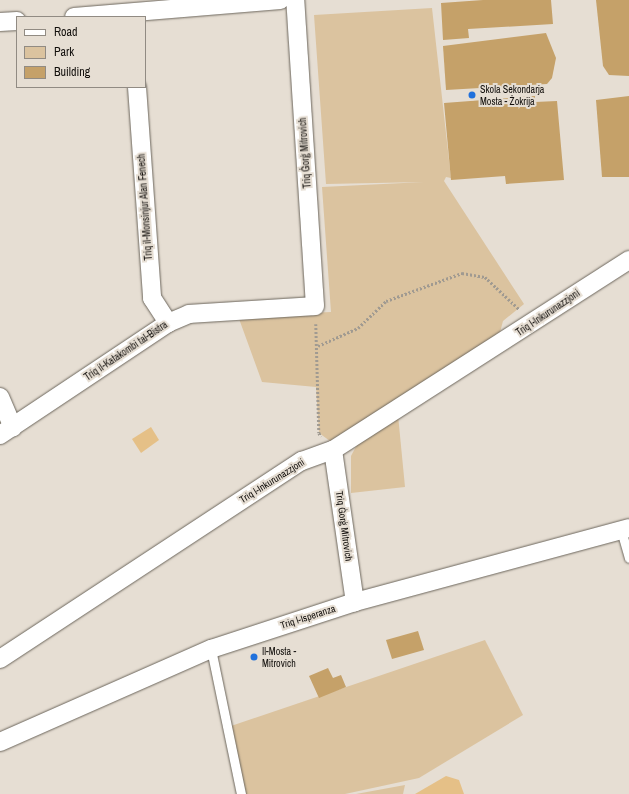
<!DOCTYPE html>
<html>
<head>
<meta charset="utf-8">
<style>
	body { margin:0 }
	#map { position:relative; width:629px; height:794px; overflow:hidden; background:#e6ded3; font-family:"Archivo Narrow",sans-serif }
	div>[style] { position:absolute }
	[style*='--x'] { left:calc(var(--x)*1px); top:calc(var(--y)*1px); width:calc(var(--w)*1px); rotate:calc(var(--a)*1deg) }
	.green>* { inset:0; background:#dbc39f }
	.water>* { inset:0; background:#e5c087 }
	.building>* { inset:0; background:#c5a169 }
	.path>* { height:2.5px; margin-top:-1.25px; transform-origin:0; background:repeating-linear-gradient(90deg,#a09a91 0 2px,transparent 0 4px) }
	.roads { filter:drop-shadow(0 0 1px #6c665c) drop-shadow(0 0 1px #6c665c) }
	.lane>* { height:9px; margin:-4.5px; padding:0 4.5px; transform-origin:4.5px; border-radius:4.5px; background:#fff }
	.street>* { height:18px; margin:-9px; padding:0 9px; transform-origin:9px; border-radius:9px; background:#fff }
	.dots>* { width:11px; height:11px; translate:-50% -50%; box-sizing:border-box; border:2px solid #e6ded3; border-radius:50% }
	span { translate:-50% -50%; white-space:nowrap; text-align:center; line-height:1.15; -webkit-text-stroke:4px #e6ded3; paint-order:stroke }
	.poi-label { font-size:10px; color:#120f0c }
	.left { translate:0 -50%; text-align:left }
	.street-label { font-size:10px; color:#120f0c }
	.legend { position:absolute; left:16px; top:16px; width:130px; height:72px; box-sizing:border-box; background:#e6ded3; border:1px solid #918b83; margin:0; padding:5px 7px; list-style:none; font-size:12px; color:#120f0c }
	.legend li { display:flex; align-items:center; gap:8px; height:20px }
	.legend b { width:20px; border:1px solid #918b83 }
</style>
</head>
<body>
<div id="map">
	<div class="green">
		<i style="clip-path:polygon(432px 8px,451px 178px,446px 177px,444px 181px,524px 304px,503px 321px,499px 336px,330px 441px,319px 433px,316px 387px,262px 382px,238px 316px,331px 312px,322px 187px,424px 182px,326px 184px,314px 15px)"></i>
		<i style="clip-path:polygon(398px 415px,405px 487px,351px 493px,351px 456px,361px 437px)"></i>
		<i style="clip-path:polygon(485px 640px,523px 715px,419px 778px,345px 794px,246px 794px,231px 726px)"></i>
		<i style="clip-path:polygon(405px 785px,403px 794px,356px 794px)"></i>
	</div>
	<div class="water">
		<i style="clip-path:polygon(151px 427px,159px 440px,141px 453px,132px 439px)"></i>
		<i style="clip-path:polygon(446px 776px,459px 780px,464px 794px,415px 794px)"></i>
	</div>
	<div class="building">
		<i style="clip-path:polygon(483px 0,551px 0,553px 24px,468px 29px,469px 38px,443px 40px,441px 3px)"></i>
		<i style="clip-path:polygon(596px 0,629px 0,629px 76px,609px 75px,603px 66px)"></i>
		<i style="clip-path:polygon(546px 33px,556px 58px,552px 78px,547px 84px,446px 90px,443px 46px)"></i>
		<i style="clip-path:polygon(535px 96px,535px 102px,557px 101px,564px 180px,506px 184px,505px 176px,451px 180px,444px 103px)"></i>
		<i style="clip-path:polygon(629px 96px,629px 177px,602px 177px,596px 100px)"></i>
		<i style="clip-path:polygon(418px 631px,424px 650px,392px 659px,386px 640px)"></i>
		<i style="clip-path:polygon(328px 668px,333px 678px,341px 675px,346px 687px,319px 698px,309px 676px)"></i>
	</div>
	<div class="path">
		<i style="--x:316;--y:324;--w:109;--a:88.4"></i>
		<i style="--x:319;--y:433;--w:4;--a:56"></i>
		<i style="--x:318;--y:346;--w:44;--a:-24.2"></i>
		<i style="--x:358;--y:328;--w:39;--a:-44"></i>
		<i style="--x:386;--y:301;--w:81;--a:-20.2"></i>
		<i style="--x:462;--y:273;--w:23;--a:10"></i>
		<i style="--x:485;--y:277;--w:47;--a:43.3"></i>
	</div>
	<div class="roads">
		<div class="lane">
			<i style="--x:621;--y:530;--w:29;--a:74"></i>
			<i style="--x:211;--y:649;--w:148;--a:78.3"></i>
		</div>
		<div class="street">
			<i style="--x:74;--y:17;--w:207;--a:-4.7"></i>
			<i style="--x:0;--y:22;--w:17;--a:-3"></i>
			<i style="--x:137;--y:87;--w:212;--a:85.9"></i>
			<i style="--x:152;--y:298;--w:30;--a:57"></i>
			<i style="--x:0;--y:397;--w:33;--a:67"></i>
			<i style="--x:0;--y:435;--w:202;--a:-33.7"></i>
			<i style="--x:168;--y:323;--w:23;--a:-23"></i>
			<i style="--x:189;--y:314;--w:126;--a:-3.6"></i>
			<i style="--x:315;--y:306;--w:307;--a:-93.7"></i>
			<i style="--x:333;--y:450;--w:154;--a:81.8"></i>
			<i style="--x:0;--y:659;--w:361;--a:-33.3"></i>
			<i style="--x:302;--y:461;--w:33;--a:-20"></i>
			<i style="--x:333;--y:450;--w:352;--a:-32.7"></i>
			<i style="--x:0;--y:742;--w:231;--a:-23.8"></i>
			<i style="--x:211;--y:649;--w:151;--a:-18.1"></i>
			<i style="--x:355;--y:602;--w:284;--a:-15.1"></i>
		</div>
	</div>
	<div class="dots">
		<i style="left:472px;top:95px;background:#2171dc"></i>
		<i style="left:254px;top:657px;background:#2171dc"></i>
	</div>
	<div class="poi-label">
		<span class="left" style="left:480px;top:95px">Skola Sekondarja<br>Mosta - Żokrija</span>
		<span class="left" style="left:262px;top:657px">Il-Mosta -<br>Mitrovich</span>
	</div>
	<div class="street-label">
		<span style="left:305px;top:153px;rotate:-94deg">Triq Ġorġ Mitrovich</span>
		<span style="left:145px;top:207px;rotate:-94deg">Triq il-Monsinjur Alan Fenech</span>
		<span style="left:548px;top:313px;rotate:-34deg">Triq l-Inkurunazzjoni</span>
		<span style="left:126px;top:351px;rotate:-34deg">Triq il-Katakombi tal-Bistra</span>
		<span style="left:272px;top:481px;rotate:-32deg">Triq l-Inkurunazzjoni</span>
		<span style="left:344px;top:526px;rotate:82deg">Triq Ġorġ Mitrovich</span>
		<span style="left:308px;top:617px;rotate:-18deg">Triq l-Isperanza</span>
	</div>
	<ul class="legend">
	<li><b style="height:5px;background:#fff"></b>Road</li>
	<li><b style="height:11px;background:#dbc39f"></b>Park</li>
	<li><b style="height:11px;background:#c5a169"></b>Building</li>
	</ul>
</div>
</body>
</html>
